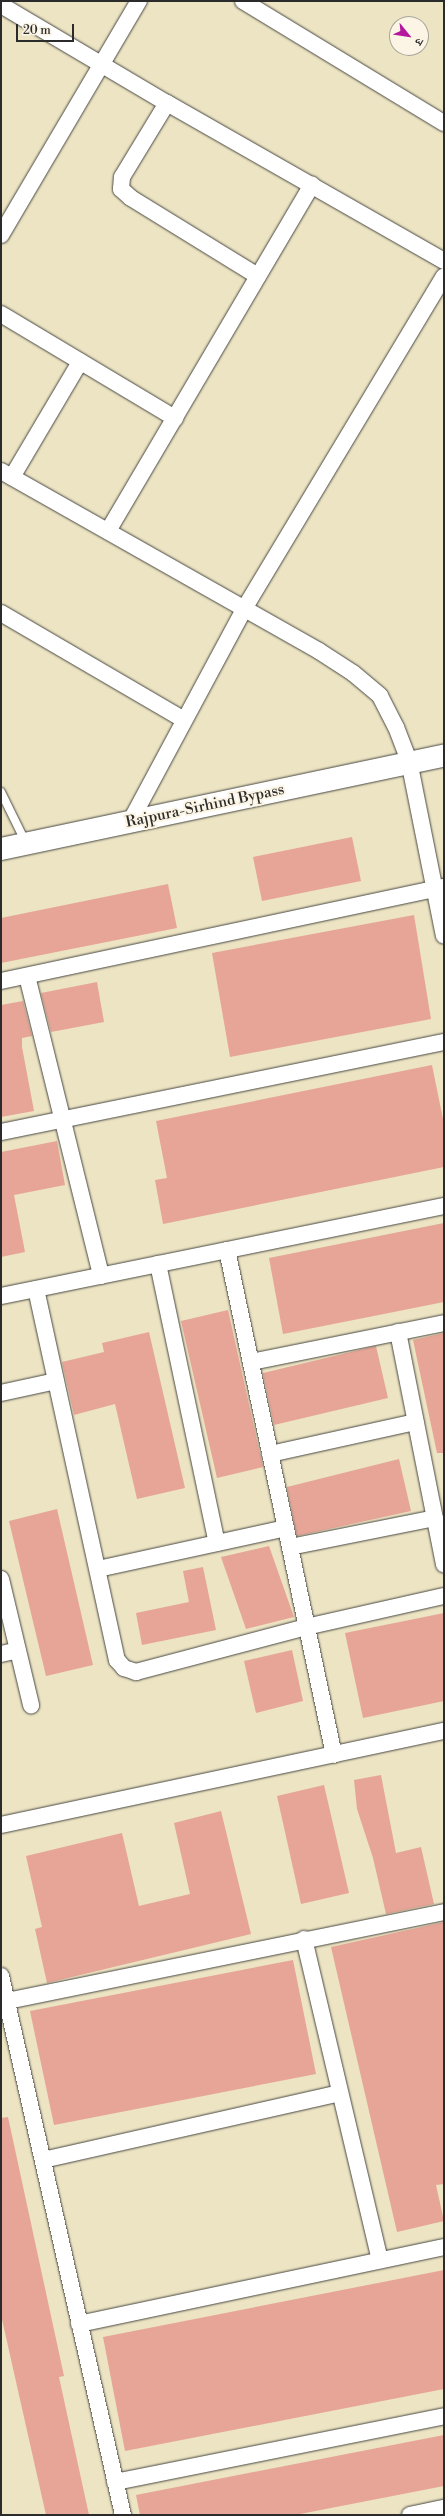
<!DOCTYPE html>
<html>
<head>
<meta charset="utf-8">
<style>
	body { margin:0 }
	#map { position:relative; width:445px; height:2516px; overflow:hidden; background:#ece4c3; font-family:"Libre Bodoni","Noto Serif Devanagari",serif }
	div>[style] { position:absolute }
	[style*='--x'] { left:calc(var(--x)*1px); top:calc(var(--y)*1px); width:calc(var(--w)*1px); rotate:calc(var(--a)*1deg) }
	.building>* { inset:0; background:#e7a597 }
	.roads { filter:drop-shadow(0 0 1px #484742) drop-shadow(0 0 1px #484742) }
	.lane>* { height:8px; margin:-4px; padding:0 4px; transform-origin:4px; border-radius:4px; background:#fff }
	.street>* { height:16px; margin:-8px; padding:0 8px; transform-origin:8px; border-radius:8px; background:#fff }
	.secondary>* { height:22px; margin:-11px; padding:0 11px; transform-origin:11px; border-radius:11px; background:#fff }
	span { translate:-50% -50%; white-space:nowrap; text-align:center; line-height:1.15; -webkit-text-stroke:4px #fcf5e5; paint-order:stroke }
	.street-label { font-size:15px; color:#2b2b2b }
	.frame { position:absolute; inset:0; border:2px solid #2b2b2b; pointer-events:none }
	.north { position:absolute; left:389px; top:16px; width:40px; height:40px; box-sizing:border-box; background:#fcf5e5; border:1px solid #a8a49b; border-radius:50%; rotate:120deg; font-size:11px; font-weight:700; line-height:16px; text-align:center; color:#2b2b2b }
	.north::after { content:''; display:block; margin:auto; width:14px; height:18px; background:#b5179e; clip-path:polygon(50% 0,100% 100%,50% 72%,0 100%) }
	.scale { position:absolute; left:16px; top:24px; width:58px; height:18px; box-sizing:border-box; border:2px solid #2b2b2b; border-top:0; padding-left:5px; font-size:12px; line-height:14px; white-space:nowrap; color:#2b2b2b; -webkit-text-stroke:3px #fcf5e5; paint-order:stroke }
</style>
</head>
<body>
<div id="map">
	<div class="building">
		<i style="clip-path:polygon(352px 837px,361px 881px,262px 901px,253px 857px)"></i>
		<i style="clip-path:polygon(168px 884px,177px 928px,1px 963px,1px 918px)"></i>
		<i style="clip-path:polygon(414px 915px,431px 1019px,230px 1057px,212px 953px)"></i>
		<i style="clip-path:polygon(97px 982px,104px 1022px,51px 1032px,41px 993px)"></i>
		<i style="clip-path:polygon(23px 1001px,32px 1036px,22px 1038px,22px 1047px,34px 1111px,1px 1117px,1px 1005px)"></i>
		<i style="clip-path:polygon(432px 1065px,444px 1124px,444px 1167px,163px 1224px,155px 1180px,167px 1178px,156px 1121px)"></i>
		<i style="clip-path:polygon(57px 1141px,65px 1185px,14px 1195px,25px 1252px,1px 1257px,1px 1152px)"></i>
		<i style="clip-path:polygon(444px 1223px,444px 1302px,283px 1334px,269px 1258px)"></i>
		<i style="clip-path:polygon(228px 1310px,263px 1467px,217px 1478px,181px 1321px)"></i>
		<i style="clip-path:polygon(149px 1332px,185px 1488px,137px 1499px,115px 1404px,74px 1415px,62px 1362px,104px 1352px,102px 1343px)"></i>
		<i style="clip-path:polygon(444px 1333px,444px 1453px,437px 1453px,413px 1340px)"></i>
		<i style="clip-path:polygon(376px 1346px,388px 1398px,274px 1425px,263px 1373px)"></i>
		<i style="clip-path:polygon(399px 1459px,411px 1511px,297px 1536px,287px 1487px)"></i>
		<i style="clip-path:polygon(57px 1509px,93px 1665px,46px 1676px,9px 1521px)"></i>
		<i style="clip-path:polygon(269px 1546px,294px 1617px,246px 1629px,221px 1557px)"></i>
		<i style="clip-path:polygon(203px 1567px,216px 1630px,142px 1645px,136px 1613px,189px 1602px,183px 1571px)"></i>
		<i style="clip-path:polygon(444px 1613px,444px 1701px,363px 1718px,345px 1633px)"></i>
		<i style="clip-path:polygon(292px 1650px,303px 1701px,256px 1713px,244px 1661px)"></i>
		<i style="clip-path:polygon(381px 1775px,396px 1853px,421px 1847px,434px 1904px,386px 1914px,373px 1858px,357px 1809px,354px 1780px)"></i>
		<i style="clip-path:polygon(324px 1785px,349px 1893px,301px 1904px,277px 1796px)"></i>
		<i style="clip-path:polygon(221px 1811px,251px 1934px,47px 1983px,35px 1929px,42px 1927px,26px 1856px,122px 1833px,139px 1906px,143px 1905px,190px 1894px,174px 1823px)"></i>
		<i style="clip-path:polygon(444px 1922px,444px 2184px,436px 2185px,444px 2221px,397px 2232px,331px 1947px)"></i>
		<i style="clip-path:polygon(293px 1960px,316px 2074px,54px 2125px,30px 2011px)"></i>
		<i style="clip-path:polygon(8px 2117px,64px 2376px,59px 2377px,89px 2515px,46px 2515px,1px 2315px,1px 2118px)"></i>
		<i style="clip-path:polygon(444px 2270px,444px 2389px,125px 2451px,103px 2337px)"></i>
		<i style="clip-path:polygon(444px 2435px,444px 2486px,295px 2515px,140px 2515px,136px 2495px)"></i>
	</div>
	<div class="roads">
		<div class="lane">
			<i style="--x:1;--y:792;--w:57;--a:63.9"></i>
		</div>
		<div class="street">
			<i style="--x:243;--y:1;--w:235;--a:31.3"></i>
			<i style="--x:1;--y:5;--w:193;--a:30.6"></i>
			<i style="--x:167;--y:103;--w:319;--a:29.7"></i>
			<i style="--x:167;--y:103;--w:87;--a:121.3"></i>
			<i style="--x:122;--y:177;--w:12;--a:95"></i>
			<i style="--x:121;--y:189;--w:13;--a:42"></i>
			<i style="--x:131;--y:198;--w:149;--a:31.6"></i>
			<i style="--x:1;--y:235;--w:272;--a:-59.5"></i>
			<i style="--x:1;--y:314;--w:203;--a:30.9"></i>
			<i style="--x:1;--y:471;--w:365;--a:29.5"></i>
			<i style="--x:319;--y:651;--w:40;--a:32.9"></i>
			<i style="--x:353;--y:673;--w:35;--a:40"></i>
			<i style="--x:380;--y:696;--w:35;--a:63"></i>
			<i style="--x:396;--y:727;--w:36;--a:69"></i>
			<i style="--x:409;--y:761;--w:178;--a:78.7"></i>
			<i style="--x:12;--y:477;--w:134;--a:-59.4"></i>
			<i style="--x:108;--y:531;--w:402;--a:-59.5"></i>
			<i style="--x:1;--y:613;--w:212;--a:30.3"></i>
			<i style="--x:130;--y:822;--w:242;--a:-61.8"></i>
			<i style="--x:244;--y:609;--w:388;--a:-59"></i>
			<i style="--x:27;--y:976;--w:309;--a:76.1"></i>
			<i style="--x:1;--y:981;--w:453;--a:-12"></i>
			<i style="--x:1;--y:1132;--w:452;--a:-11.5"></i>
			<i style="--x:227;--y:1250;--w:516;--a:78.04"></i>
			<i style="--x:158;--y:1264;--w:285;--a:78.1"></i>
			<i style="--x:36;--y:1289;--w:380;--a:77.7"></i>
			<i style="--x:117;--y:1660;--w:11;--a:49"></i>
			<i style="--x:124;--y:1668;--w:13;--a:18"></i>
			<i style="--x:136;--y:1672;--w:176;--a:-14.8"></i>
			<i style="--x:306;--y:1627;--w:141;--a:-12.7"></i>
			<i style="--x:1;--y:1296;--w:452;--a:-11.5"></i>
			<i style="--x:398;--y:1332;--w:237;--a:78.8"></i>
			<i style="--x:251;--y:1362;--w:197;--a:-11.4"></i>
			<i style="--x:1;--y:1393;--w:56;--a:-12.3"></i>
			<i style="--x:270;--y:1454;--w:149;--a:-12.4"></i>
			<i style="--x:290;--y:1547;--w:148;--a:-11.3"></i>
			<i style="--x:98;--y:1569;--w:192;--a:-12.3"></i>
			<i style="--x:1;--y:1579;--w:130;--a:76.6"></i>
			<i style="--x:1;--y:1654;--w:17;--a:-13"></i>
			<i style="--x:1;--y:1825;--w:453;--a:-12"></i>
			<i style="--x:304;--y:1939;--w:330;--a:76.7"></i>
			<i style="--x:1;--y:1976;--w:553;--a:77.25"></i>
			<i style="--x:7;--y:2001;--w:446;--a:-11.5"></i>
			<i style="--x:43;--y:2160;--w:304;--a:-12.7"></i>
			<i style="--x:79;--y:2324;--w:373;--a:-11.9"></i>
			<i style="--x:115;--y:2482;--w:336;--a:-11.3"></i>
			<i style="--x:410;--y:2515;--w:35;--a:-12"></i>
		</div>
		<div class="secondary">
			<i style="--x:1;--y:849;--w:453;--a:-11.9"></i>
		</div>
	</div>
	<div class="street-label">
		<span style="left:205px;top:806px;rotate:-12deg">Rajpura-Sirhind Bypass</span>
	</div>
	<div class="frame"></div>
	<div class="north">उ</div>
	<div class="scale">20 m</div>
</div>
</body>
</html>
